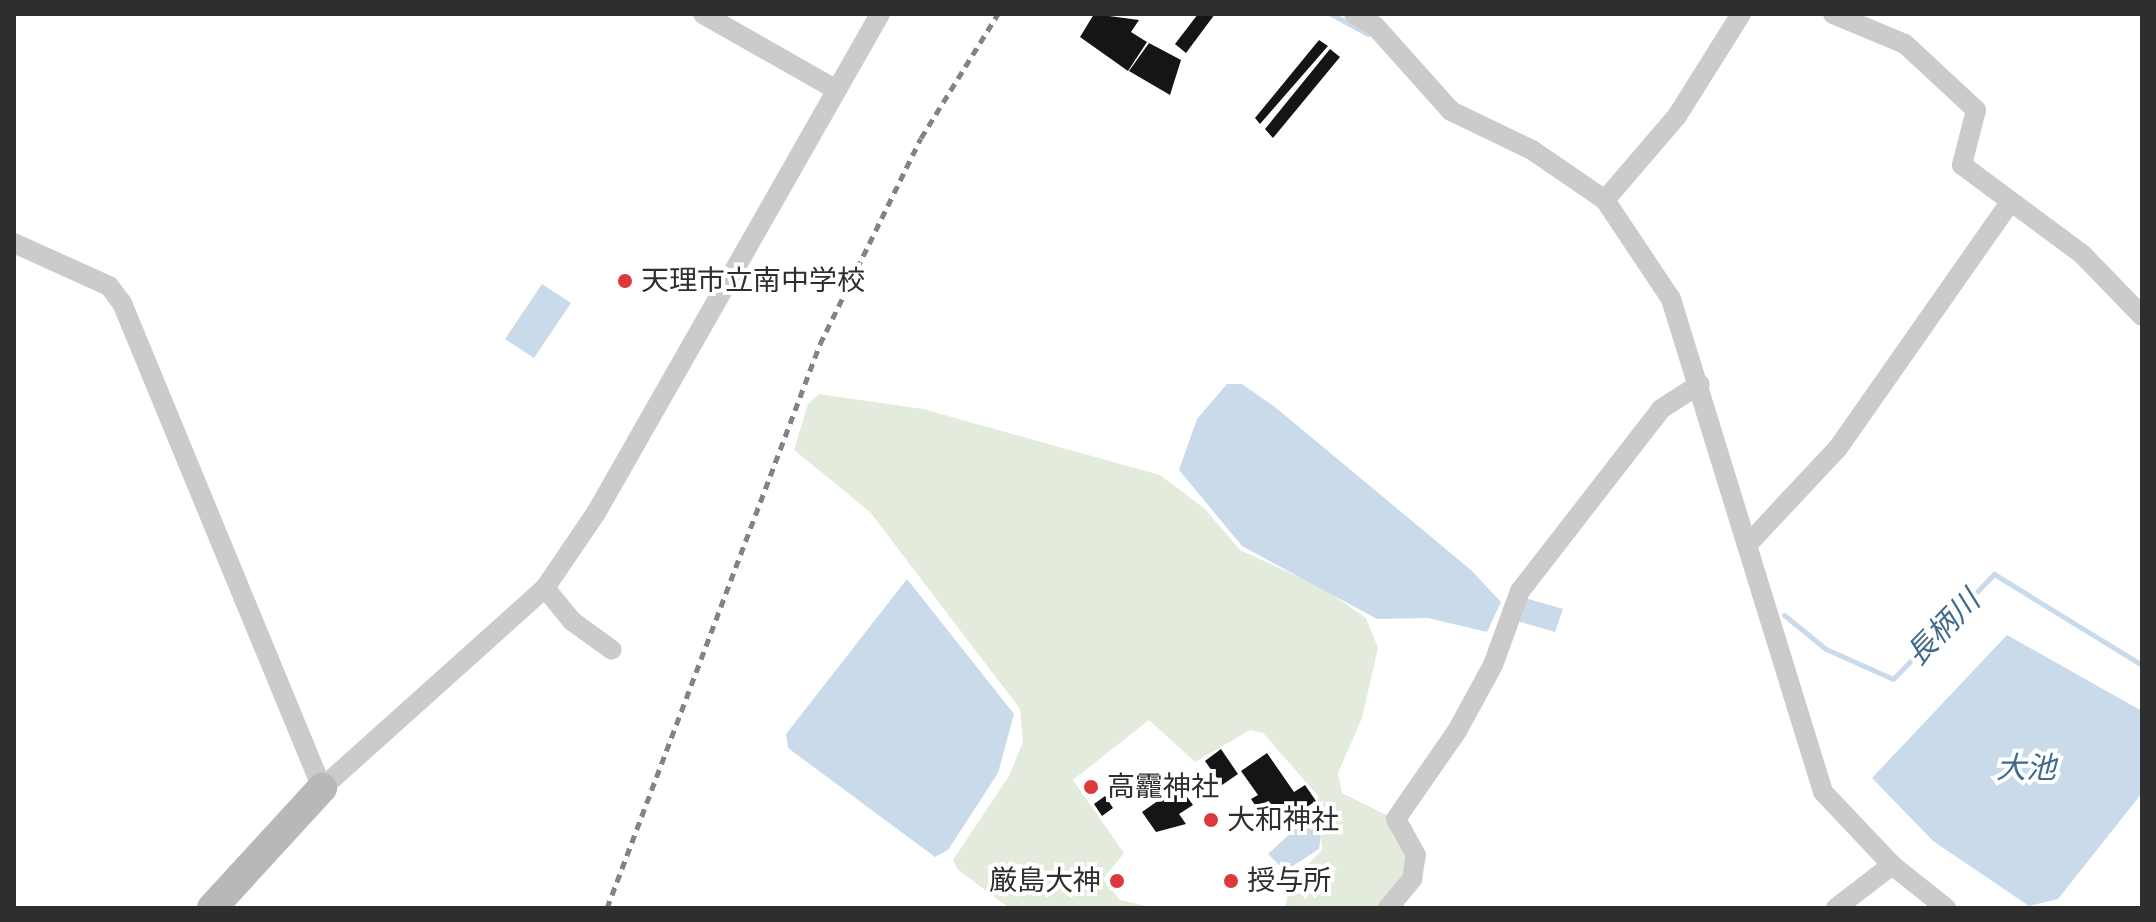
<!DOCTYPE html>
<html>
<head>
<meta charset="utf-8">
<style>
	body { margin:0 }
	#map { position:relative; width:2156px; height:922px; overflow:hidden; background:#fff; font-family:"Fira Sans","Noto Sans JP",sans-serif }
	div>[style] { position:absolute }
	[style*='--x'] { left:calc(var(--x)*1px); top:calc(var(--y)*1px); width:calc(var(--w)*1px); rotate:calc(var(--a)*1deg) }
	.green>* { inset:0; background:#e3ebdc }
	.water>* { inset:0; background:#c9dbea }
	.stream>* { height:5px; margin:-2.5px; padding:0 2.5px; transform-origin:2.5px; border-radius:2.5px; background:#c9dbea }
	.building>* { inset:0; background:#151515 }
	.street>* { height:20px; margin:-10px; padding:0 10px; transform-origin:10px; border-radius:10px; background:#cbcbcb }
	.secondary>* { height:30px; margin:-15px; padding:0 15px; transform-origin:15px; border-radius:15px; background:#b8b8b8 }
	.rail>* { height:5px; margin-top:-2.5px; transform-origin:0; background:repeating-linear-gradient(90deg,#838383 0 8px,transparent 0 14px) }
	.dots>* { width:22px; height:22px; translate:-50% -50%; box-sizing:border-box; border:4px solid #fff; border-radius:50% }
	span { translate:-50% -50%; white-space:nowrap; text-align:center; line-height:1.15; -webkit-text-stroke:8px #fff; paint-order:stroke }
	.poi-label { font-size:28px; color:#2e2e2e }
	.left { translate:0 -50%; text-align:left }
	.right { translate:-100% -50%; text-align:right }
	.water-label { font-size:30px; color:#406b8c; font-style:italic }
	.frame { position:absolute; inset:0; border:16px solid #2e2e2e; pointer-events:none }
</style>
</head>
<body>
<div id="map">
	<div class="green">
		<i style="clip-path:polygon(819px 394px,923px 409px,1160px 475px,1204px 508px,1240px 550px,1321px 587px,1366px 618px,1378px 648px,1362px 718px,1338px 773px,1342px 793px,1409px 826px,1424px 849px,1403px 908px,1285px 908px,1290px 883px,1322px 850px,1318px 796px,1263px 733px,1250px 730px,1195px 762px,1149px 720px,1073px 780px,1124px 853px,1103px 879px,1120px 900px,1156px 908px,1009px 908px,957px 869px,953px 860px,1009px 776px,1023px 742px,1020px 709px,870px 512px,794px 450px,808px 404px)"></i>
	</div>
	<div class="water">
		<i style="clip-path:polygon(542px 284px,571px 303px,534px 358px,505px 339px)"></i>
		<i style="clip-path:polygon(1227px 384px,1242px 384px,1275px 407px,1471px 570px,1501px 602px,1487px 632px,1428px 618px,1377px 619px,1242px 546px,1179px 470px,1197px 419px)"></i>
		<i style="clip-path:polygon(907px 579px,1014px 714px,998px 773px,948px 850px,935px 857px,788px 748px,786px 734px)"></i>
		<i style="clip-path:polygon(1525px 598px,1563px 609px,1555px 632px,1517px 621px)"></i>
		<i style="clip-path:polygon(2007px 635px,2142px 711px,2142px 793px,2058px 899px,2029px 906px,1933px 841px,1872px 778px)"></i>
		<i style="clip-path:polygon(1306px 819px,1321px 836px,1319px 849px,1285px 871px,1268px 854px)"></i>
	</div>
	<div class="stream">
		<i style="--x:1331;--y:14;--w:42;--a:28.4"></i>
		<i style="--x:1784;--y:615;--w:54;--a:39"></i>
		<i style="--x:1826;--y:649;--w:73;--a:24.1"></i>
		<i style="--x:1893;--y:679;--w:146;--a:-46.1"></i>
		<i style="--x:1994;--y:574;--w:174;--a:31.6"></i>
	</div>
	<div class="building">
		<i style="clip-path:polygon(1094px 14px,1139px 20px,1131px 32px,1147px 42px,1128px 71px,1080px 37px)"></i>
		<i style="clip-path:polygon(1198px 14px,1215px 14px,1186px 53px,1175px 44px)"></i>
		<i style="clip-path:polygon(1319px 40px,1328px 46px,1260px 124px,1255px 118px)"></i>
		<i style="clip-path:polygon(1149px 43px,1181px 60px,1170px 95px,1129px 71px)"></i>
		<i style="clip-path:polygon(1330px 49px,1340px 57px,1273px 138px,1265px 129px)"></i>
		<i style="clip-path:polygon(1221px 749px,1238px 774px,1222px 785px,1205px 761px)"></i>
		<i style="clip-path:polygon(1267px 753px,1294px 792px,1305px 785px,1316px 801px,1291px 817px,1285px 809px,1275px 816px,1267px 806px,1259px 811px,1251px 799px,1258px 795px,1241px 771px)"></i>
		<i style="clip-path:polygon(1179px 786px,1193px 805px,1179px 814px,1186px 824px,1156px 832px,1142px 812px)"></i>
		<i style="clip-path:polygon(1105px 796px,1113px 808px,1102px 816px,1094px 804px)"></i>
	</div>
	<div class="street">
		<i style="--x:703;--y:14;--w:152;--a:29.6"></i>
		<i style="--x:1354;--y:14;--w:24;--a:30"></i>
		<i style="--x:1375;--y:26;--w:114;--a:48.2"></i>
		<i style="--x:1451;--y:111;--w:90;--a:25.7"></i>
		<i style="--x:1532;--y:150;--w:88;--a:34.4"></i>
		<i style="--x:1605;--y:200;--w:119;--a:56.3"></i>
		<i style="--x:1671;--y:299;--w:516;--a:72.86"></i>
		<i style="--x:1823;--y:792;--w:100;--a:46.6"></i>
		<i style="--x:1892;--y:865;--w:69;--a:38.5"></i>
		<i style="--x:1833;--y:14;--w:78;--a:22.6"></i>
		<i style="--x:1905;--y:44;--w:97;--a:42.9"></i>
		<i style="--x:1976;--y:110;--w:57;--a:104.3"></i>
		<i style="--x:1962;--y:165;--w:149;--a:36.6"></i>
		<i style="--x:2082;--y:254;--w:86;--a:45.9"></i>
		<i style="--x:1605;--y:200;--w:111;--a:-49.4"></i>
		<i style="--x:1677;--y:116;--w:120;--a:-57.9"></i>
		<i style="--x:14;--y:243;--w:104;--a:24.4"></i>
		<i style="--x:109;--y:286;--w:21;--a:53"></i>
		<i style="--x:122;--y:303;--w:525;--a:67.59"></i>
		<i style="--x:322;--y:788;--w:300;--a:-41.9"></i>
		<i style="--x:545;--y:588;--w:91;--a:-55.8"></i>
		<i style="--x:596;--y:513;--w:574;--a:-60.35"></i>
		<i style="--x:1749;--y:543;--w:130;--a:-46.9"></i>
		<i style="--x:1838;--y:448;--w:297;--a:-55"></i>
		<i style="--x:545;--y:588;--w:43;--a:50.7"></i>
		<i style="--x:572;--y:621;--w:49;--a:35.9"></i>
		<i style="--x:1388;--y:908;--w:38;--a:-50"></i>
		<i style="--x:1412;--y:879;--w:24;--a:-81"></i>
		<i style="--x:1416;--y:855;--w:41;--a:-119.1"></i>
		<i style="--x:1396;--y:819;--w:107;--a:-55.3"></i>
		<i style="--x:1457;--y:731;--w:75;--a:-61.4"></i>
		<i style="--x:1493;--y:665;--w:79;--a:-70"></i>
		<i style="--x:1520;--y:591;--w:230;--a:-52.2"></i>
		<i style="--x:1661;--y:409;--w:46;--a:-32.7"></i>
		<i style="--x:1836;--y:908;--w:71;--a:-37.5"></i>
	</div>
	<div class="secondary">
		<i style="--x:212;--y:908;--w:163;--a:-47.5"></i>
	</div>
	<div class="rail">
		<i style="--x:607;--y:908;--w:603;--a:-69.31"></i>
		<i style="--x:820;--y:344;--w:229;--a:-63.9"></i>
		<i style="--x:921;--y:138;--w:146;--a:-58.2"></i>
	</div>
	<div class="dots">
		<i style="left:625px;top:281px;background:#dc383d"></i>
		<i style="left:1091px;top:787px;background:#dc383d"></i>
		<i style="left:1211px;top:820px;background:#dc383d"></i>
		<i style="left:1117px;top:881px;background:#dc383d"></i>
		<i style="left:1231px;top:881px;background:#dc383d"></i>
	</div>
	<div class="poi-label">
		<span class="left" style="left:641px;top:281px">天理市立南中学校</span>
		<span class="left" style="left:1107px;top:787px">高龗神社</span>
		<span class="left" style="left:1227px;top:820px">大和神社</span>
		<span class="right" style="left:1101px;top:881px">厳島大神</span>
		<span class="left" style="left:1247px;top:881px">授与所</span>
	</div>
	<div class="water-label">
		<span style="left:1943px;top:628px;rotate:-46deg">長柄川</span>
		<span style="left:2026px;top:768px">大池</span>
	</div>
	<div class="frame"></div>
</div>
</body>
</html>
